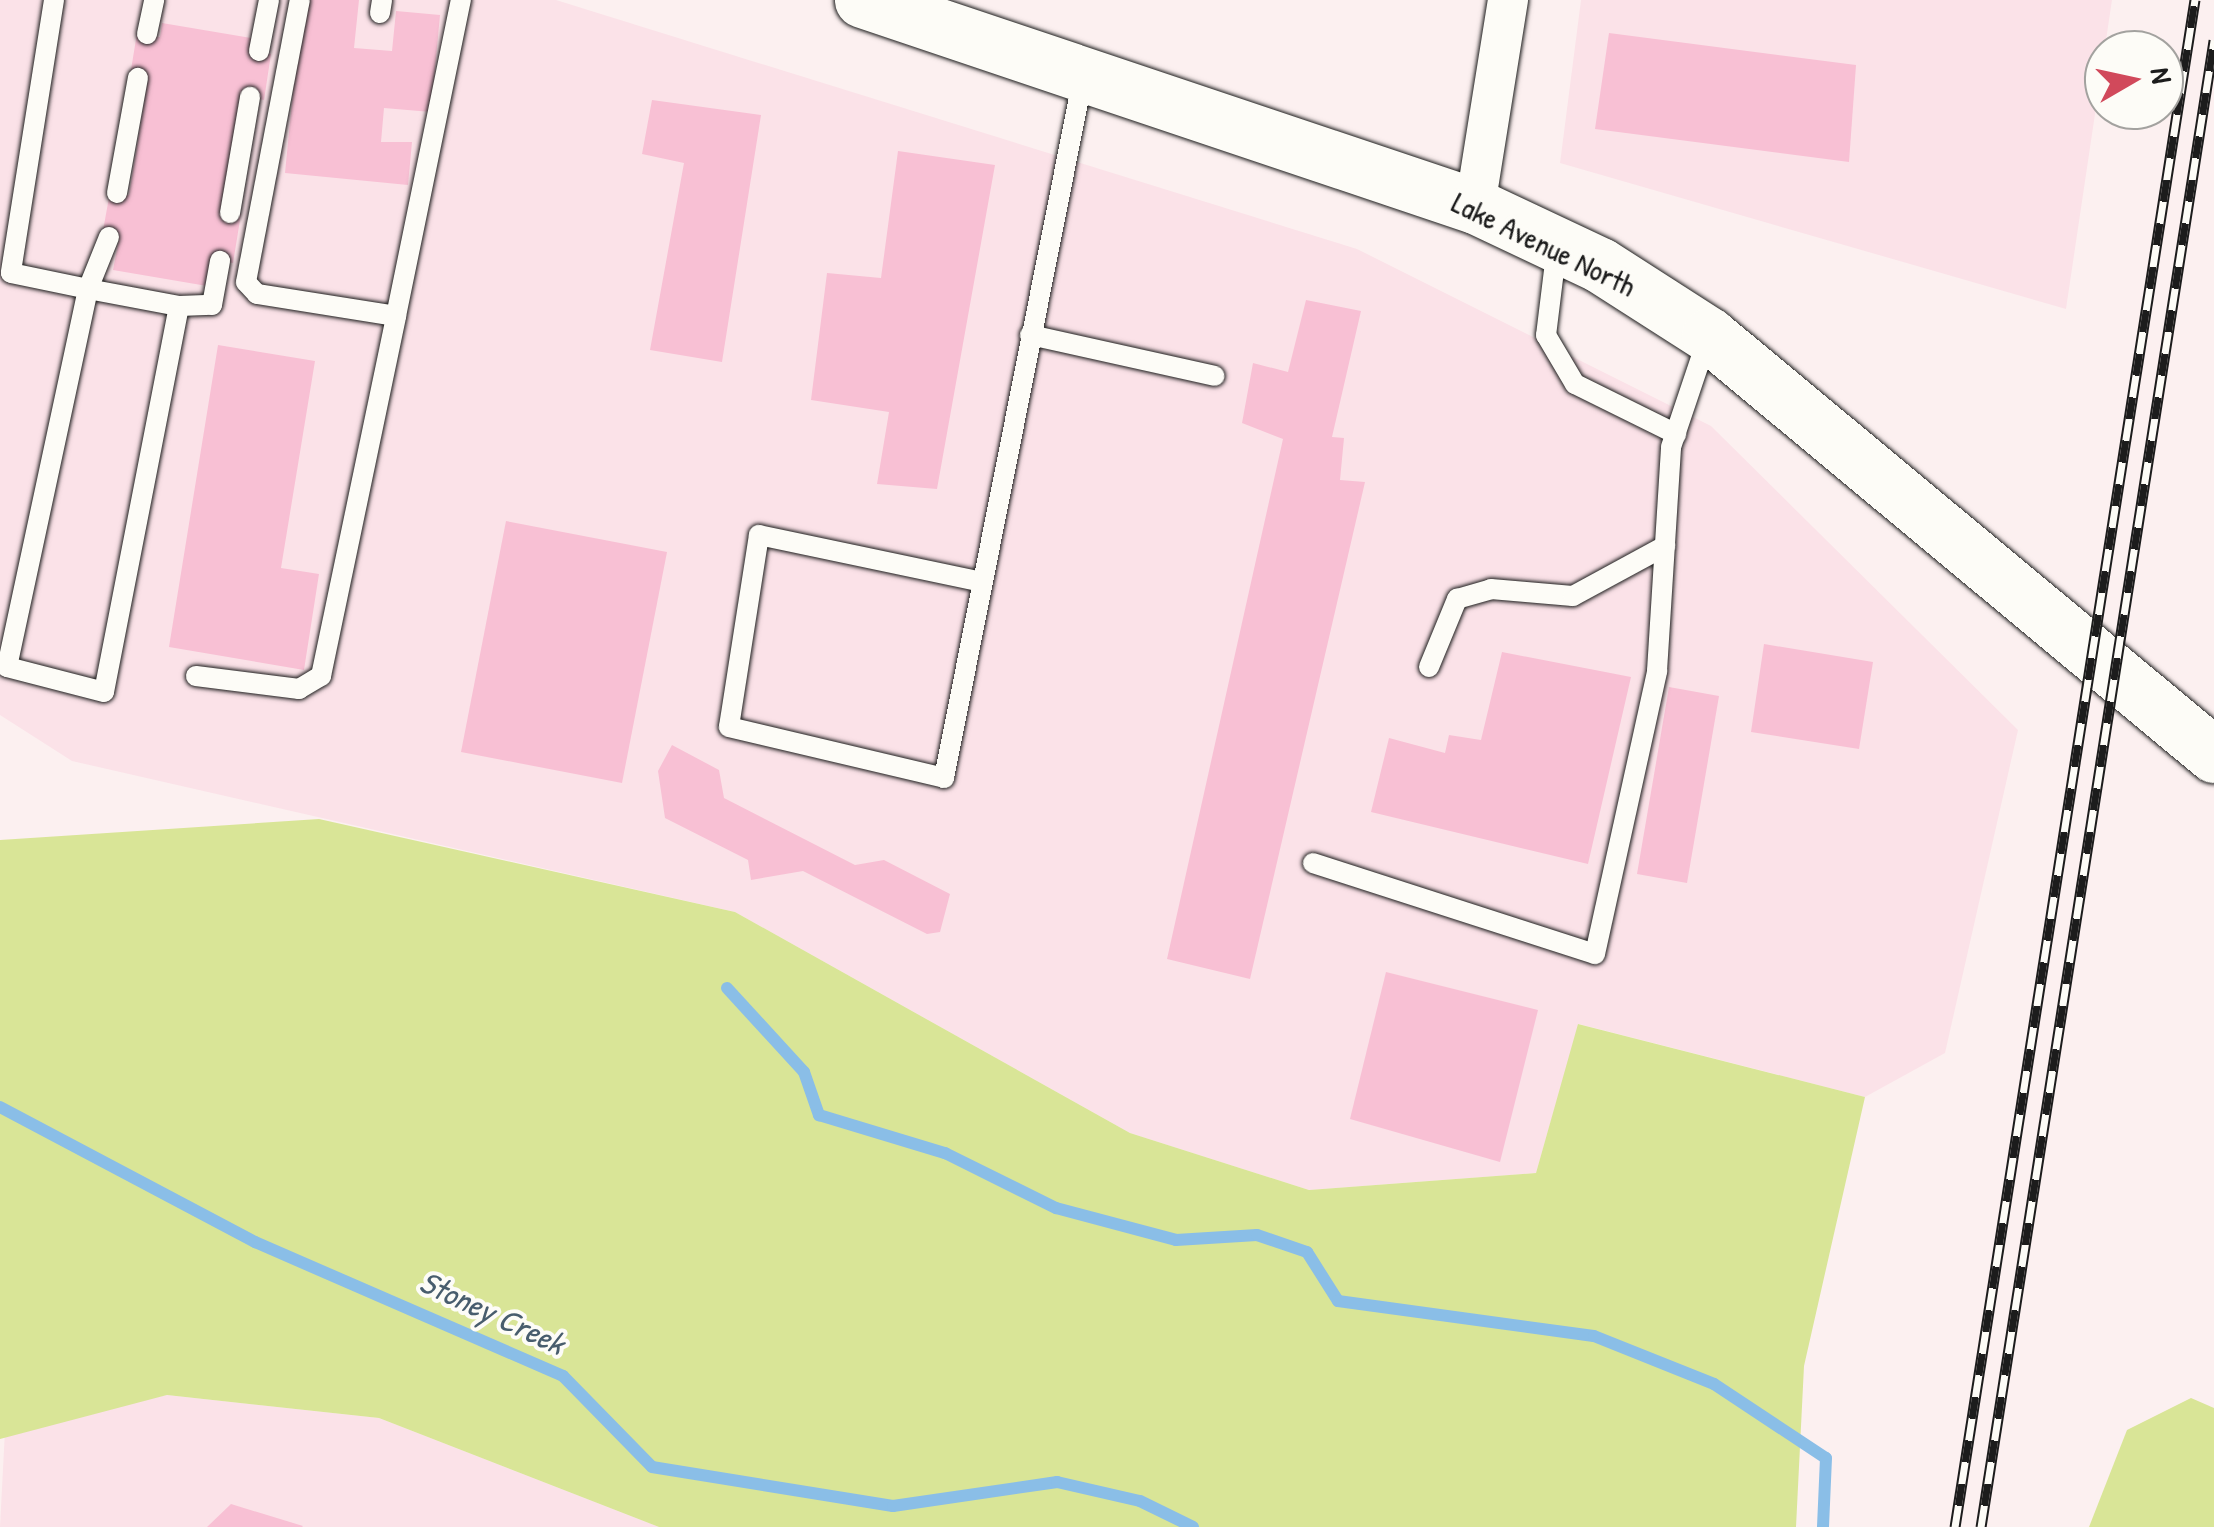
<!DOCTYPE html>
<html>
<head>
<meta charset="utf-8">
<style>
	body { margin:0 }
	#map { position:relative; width:2214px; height:1527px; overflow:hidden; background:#fcf0f0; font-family:"Patrick Hand",sans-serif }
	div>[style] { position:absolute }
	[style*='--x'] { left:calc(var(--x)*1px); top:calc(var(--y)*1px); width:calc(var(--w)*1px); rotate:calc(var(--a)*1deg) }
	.built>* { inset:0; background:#fbe2e8 }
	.green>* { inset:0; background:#d9e597 }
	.stream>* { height:12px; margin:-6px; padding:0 6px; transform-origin:6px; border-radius:6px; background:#8abee7 }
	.building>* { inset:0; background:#f8c0d4 }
	.roads { filter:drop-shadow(0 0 2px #1c1c1c) drop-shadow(0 0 2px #1c1c1c) }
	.lane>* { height:20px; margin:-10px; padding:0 10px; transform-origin:10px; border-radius:10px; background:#fdfcf7 }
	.street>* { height:40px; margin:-20px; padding:0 20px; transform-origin:20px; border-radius:20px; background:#fdfcf7 }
	.secondary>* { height:55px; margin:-27.5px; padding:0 27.5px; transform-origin:27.5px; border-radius:27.5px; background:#fdfcf7 }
	.rail>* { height:11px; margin-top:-5.5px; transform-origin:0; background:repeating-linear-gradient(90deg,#fdfcf7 0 22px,#1c1c1c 0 44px); box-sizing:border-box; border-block:2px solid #1c1c1c }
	span { translate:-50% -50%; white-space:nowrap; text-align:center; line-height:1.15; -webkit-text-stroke:8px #fdfcf7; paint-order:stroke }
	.street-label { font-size:30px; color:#1c1c1c }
	.water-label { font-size:32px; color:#485d6d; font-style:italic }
	.north { position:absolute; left:2084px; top:30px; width:100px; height:100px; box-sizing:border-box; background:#fdfcf7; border:2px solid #a3a29f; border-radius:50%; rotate:81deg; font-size:28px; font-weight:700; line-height:40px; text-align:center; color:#1c1c1c }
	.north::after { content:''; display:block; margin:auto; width:35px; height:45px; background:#d1495b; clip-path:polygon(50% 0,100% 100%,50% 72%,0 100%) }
</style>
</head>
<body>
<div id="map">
	<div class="built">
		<i style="clip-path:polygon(0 0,556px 0,1357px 249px,1711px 426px,2018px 730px,1945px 1053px,1865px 1097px,1579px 1024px,1536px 1173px,1309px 1190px,1130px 1133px,735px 912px,72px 761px,0 715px)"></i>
		<i style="clip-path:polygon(1581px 0,2112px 0,2066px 309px,1560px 163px)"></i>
		<i style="clip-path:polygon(167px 1395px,379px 1418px,659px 1527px,0 1527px,5px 1430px)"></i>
	</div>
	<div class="green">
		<i style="clip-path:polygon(319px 819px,735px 912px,1130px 1133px,1309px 1190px,1536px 1173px,1578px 1024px,1865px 1097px,1804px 1366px,1796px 1527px,659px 1527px,379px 1418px,167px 1395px,0 1439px,0 840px)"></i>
		<i style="clip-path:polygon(2191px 1398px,2214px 1408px,2214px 1527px,2089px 1527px,2127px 1430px)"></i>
	</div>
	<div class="stream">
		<i style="--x:727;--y:988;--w:114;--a:47.5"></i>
		<i style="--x:804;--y:1072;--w:46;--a:70.8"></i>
		<i style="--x:819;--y:1115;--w:132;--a:16.8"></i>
		<i style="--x:945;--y:1153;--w:124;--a:26.4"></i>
		<i style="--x:1056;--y:1208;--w:124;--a:14.9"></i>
		<i style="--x:1176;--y:1240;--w:81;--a:-3.5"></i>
		<i style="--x:1257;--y:1235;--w:53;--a:18.8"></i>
		<i style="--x:1307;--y:1252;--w:58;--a:57.7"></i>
		<i style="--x:1338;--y:1301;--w:258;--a:7.8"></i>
		<i style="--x:1594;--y:1336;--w:129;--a:21.8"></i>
		<i style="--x:1714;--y:1384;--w:134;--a:33.5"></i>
		<i style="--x:1826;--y:1458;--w:69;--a:92.5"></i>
		<i style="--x:0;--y:1107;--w:289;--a:27.9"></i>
		<i style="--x:255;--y:1242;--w:336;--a:23.5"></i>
		<i style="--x:563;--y:1376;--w:127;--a:45.6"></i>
		<i style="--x:652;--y:1467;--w:244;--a:9.2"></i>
		<i style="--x:893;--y:1506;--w:166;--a:-8.3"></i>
		<i style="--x:1057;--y:1482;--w:85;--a:12.9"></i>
		<i style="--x:1140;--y:1501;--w:59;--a:26.1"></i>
	</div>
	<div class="building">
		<i style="clip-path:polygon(302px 0,359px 0,354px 48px,392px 51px,396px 11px,440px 15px,431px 112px,384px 108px,381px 142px,412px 142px,408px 185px,285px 173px)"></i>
		<i style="clip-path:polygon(162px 23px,251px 38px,252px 50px,271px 54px,264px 100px,242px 96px,223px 211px,241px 214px,233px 263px,211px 260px,207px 286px,113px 270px,119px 239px,102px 236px,110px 192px,129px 195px,148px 79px,130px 76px,137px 33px,160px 37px)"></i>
		<i style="clip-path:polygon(1609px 33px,1856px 65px,1849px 162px,1595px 129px)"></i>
		<i style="clip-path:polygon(652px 100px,761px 115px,722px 362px,650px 350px,684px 163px,642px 154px)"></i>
		<i style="clip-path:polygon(898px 151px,995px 165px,937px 489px,877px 484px,889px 412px,811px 400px,827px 273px,881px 278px)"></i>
		<i style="clip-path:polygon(1306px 300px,1361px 311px,1332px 437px,1344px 438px,1340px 480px,1365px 482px,1250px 979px,1167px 959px,1283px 439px,1242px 423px,1253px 363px,1288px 372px)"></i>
		<i style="clip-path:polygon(218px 345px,315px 361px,281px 568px,319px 574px,304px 670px,169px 647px)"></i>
		<i style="clip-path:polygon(506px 521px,667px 552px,622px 783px,461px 752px)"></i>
		<i style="clip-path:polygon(1764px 644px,1873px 662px,1859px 749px,1751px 732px)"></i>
		<i style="clip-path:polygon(1502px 652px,1631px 677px,1588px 864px,1371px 812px,1389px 738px,1445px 753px,1449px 735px,1481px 740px)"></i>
		<i style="clip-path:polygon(1669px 687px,1719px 696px,1687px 883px,1637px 874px)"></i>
		<i style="clip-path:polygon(672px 745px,719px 770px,724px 798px,855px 865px,884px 860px,950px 894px,940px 932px,927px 934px,803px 871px,751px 880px,748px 860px,665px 818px,658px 771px)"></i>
		<i style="clip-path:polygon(1386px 972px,1538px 1010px,1500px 1162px,1350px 1119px)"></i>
		<i style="clip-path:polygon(231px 1504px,303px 1526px,302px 1527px,207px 1527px)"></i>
	</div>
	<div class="roads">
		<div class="lane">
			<i style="--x:54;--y:0;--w:276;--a:99"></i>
			<i style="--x:11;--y:273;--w:79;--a:11.7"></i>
			<i style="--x:88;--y:289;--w:93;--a:10.6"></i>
			<i style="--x:179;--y:306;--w:393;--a:101"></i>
			<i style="--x:104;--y:692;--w:100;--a:-165.5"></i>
			<i style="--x:7;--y:667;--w:387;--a:-77.9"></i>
			<i style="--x:88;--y:289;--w:56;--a:-68"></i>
			<i style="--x:380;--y:13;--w:13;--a:-81"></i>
			<i style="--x:147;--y:34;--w:35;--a:-78"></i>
			<i style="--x:259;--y:51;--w:52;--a:-78.9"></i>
			<i style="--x:117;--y:193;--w:117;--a:-79.7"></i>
			<i style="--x:230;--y:213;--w:118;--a:-80.2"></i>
			<i style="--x:1557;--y:246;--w:90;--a:97"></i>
			<i style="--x:1546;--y:335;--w:57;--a:59.4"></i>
			<i style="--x:1575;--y:384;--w:113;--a:26.3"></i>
			<i style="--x:179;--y:306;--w:33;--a:-2"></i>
			<i style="--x:212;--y:305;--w:45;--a:-79.7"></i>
			<i style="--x:396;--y:316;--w:323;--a:-78.4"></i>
			<i style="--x:1030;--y:335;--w:189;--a:12.5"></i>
			<i style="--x:982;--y:582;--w:228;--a:-168.1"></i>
			<i style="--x:759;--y:535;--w:194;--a:98.9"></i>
			<i style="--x:729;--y:727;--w:221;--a:13.3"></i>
			<i style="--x:944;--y:778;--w:715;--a:-78.78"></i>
			<i style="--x:1429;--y:667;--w:74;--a:-67.6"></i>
			<i style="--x:1457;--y:599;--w:35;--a:-16"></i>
			<i style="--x:1491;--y:589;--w:82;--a:4.9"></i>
			<i style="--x:1573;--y:596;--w:105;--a:-28.5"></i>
			<i style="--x:196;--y:676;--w:104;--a:7.2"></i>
			<i style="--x:299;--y:689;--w:26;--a:-31"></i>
			<i style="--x:321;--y:676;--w:368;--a:-78.2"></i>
			<i style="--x:396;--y:316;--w:141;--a:-171"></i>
			<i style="--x:257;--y:294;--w:16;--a:-133"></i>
			<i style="--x:246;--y:282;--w:287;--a:-79.2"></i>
			<i style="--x:1313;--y:863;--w:296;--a:17.9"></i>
			<i style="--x:1595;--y:954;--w:290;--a:-77.6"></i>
			<i style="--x:1657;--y:671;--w:224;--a:-86.4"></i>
			<i style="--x:1671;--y:447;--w:116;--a:-71.4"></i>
		</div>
		<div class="street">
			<i style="--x:1475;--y:206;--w:209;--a:-80.9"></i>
		</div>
		<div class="secondary">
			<i style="--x:862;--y:0;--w:647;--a:18.58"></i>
			<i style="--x:1475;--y:206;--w:138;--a:25.3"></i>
			<i style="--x:1600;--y:265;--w:130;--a:32.7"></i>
			<i style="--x:1709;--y:335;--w:657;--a:39.75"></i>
		</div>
	</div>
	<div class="rail">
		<i style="--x:1955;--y:1527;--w:1546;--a:-81.07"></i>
		<i style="--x:1981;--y:1527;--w:1505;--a:-81.09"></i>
	</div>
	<div class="street-label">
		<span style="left:1544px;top:244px;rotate:26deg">Lake Avenue North</span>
	</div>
	<div class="water-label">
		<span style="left:492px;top:1313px;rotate:25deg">Stoney Creek</span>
	</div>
	<div class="north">N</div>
</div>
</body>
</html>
